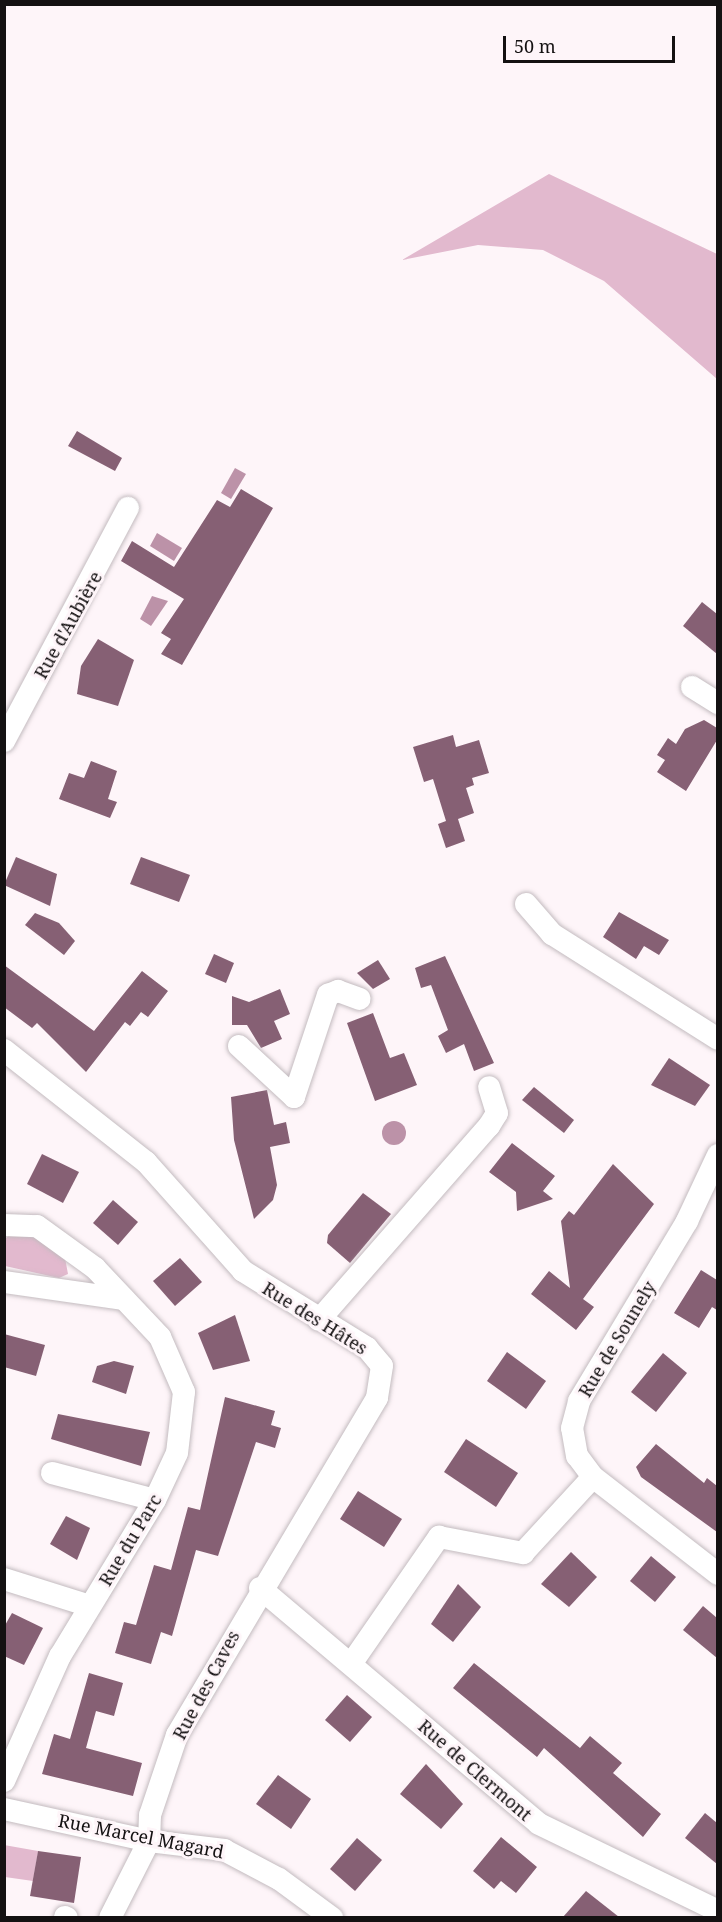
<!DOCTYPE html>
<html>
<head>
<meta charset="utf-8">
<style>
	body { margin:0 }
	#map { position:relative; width:722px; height:1922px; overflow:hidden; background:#fef5f9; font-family:"Noto Serif",serif }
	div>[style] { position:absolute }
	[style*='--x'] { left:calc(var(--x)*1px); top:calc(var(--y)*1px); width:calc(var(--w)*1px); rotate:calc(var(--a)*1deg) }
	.green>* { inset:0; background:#e2b9ce }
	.water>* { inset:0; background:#bc92a8 }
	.round { border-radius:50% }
	.building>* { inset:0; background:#866074 }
	.roads { filter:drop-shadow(0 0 2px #c3bbbf) drop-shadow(0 0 2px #c3bbbf) }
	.minor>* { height:22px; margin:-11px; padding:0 11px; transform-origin:11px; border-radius:11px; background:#fff }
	span { translate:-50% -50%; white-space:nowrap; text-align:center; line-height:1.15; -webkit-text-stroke:6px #fef5f9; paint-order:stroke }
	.street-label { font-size:18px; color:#141112 }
	.frame { position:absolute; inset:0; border:6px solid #141112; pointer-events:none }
	.scale { position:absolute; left:503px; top:36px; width:172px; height:27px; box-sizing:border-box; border:3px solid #141112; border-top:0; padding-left:8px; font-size:18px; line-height:21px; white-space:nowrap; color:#141112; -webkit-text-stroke:4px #fef5f9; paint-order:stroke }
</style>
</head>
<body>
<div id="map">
	<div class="green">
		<i style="clip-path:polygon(549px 174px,717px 254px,717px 379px,604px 281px,543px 250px,478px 245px,402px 260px)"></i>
		<i style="clip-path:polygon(12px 1233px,39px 1237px,65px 1258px,68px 1274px,59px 1278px,5px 1266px,5px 1239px)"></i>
		<i style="clip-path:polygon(4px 1845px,38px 1851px,33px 1881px,5px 1877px)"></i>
	</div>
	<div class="water">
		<i style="clip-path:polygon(235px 468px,246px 474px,231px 499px,221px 493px)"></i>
		<i style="clip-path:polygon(157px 533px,182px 548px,174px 561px,150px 546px)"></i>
		<i style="clip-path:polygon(152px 596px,168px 601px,151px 626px,140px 619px)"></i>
		<i class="round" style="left:382px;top:1121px;width:24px;height:24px"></i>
	</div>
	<div class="building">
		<i style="clip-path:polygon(77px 431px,122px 458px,115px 471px,68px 446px)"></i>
		<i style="clip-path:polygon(241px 489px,273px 508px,182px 665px,161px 654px,171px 639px,161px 633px,184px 599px,121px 561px,132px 541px,174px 567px,217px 500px,230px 507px)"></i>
		<i style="clip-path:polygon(702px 602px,717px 614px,717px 654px,683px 626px)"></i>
		<i style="clip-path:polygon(98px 639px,134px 660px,118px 706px,77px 694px,81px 666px)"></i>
		<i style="clip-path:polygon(704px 720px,717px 728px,717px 740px,686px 791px,657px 772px,665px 760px,657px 755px,668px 738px,676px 744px,685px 729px)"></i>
		<i style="clip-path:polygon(453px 735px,456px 747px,479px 740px,489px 773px,472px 778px,474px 785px,466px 788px,474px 813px,458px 819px,465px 841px,446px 848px,438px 824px,446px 821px,433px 779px,424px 782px,413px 747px)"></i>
		<i style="clip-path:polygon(91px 761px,117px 771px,108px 799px,117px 802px,110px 818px,59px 799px,69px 773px,84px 778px)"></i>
		<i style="clip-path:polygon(16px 857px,57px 874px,50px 906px,4px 885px)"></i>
		<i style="clip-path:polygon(141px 857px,190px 875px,179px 902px,130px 884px)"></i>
		<i style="clip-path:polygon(619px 912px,669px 940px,659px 955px,644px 946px,636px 959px,603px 937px)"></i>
		<i style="clip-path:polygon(35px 913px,59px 923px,75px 941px,64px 955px,25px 925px)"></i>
		<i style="clip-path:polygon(214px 954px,234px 963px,226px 983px,205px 974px)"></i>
		<i style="clip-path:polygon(445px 956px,494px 1063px,474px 1071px,464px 1044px,446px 1053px,438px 1036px,448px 1030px,431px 985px,421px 988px,415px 968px)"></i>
		<i style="clip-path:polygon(378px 960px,390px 979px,373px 989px,357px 973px)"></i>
		<i style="clip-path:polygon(4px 965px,94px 1031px,142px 971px,168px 991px,148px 1017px,141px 1012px,130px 1026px,125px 1022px,86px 1072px,37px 1023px,32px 1028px,4px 1007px)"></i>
		<i style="clip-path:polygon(280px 989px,290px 1014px,274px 1021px,282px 1039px,261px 1048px,247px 1025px,232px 1025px,232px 996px,249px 1002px)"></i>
		<i style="clip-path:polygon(373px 1013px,390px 1058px,404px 1053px,417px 1085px,375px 1101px,347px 1023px)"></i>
		<i style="clip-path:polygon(669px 1058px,710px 1085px,695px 1106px,651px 1085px)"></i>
		<i style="clip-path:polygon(534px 1087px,574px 1120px,564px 1133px,522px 1100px)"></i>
		<i style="clip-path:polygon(267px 1090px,274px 1125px,286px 1122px,290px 1143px,270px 1147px,277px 1185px,273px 1200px,254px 1219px,234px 1140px,231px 1097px)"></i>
		<i style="clip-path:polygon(512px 1143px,555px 1176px,543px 1191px,553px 1199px,517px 1211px,516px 1192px,489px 1172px)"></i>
		<i style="clip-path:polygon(42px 1154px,79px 1172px,63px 1203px,27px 1184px)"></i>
		<i style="clip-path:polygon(613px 1164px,654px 1204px,583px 1299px,594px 1307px,576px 1330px,531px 1294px,549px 1271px,570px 1288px,561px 1221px,569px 1211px,574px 1215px)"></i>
		<i style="clip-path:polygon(363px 1193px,391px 1214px,350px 1263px,327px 1243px,328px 1235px)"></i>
		<i style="clip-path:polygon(113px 1200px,138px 1222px,118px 1245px,93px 1223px)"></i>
		<i style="clip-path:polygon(180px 1258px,202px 1282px,175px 1306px,153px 1281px)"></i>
		<i style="clip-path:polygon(701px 1270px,717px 1280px,717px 1310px,712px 1307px,699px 1328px,674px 1313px)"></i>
		<i style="clip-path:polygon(235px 1315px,250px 1361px,213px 1370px,198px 1333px)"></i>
		<i style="clip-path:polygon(4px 1334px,45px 1345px,36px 1376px,4px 1367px)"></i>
		<i style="clip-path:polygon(507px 1352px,546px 1381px,526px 1409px,487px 1381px)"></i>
		<i style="clip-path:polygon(663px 1353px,687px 1373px,656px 1412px,631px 1392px)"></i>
		<i style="clip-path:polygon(114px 1361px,134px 1366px,126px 1394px,92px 1382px,97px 1366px)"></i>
		<i style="clip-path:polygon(225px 1397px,275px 1411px,271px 1425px,281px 1428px,275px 1448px,256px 1442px,218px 1556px,196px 1550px,172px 1636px,161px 1632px,151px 1664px,115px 1653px,124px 1622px,136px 1625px,154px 1565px,171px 1570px,188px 1507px,200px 1510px)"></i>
		<i style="clip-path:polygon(58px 1414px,150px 1432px,141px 1466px,51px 1439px)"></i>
		<i style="clip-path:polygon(466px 1439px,518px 1473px,496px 1507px,444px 1472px)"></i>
		<i style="clip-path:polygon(656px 1444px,704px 1483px,707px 1478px,717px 1486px,717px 1532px,641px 1477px,636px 1467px)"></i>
		<i style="clip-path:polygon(358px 1491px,402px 1519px,384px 1547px,340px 1519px)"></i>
		<i style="clip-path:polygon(66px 1516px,90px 1528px,77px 1560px,50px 1544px)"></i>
		<i style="clip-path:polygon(571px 1552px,597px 1577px,569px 1607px,541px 1584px)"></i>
		<i style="clip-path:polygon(651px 1556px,676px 1577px,655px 1602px,630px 1581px)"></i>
		<i style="clip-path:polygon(458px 1584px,481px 1607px,453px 1642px,431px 1624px)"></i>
		<i style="clip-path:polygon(703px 1606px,717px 1618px,717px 1658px,683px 1630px)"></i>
		<i style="clip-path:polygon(12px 1613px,43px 1628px,24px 1665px,4px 1656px,4px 1627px)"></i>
		<i style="clip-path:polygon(474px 1663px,580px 1748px,590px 1736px,622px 1763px,613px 1773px,661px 1814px,643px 1837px,544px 1748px,537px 1757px,453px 1688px)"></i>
		<i style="clip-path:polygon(89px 1673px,123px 1683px,114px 1716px,96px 1711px,86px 1748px,142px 1763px,133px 1796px,42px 1774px,54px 1734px,70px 1739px)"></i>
		<i style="clip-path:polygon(347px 1695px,372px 1717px,350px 1742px,325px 1720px)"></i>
		<i style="clip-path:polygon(426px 1764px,463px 1804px,441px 1829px,400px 1794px)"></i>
		<i style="clip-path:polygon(278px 1775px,311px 1799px,291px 1829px,256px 1804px)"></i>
		<i style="clip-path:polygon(705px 1813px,717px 1823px,717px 1864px,685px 1838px)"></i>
		<i style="clip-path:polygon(501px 1837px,537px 1867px,516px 1893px,501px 1881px,494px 1889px,473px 1871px)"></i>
		<i style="clip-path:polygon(357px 1838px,382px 1860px,355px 1891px,330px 1869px)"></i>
		<i style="clip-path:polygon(38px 1851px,81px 1857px,74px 1903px,30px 1896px)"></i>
		<i style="clip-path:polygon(586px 1891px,619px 1917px,563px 1917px)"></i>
	</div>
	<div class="roads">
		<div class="minor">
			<i style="--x:692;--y:687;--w:31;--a:32"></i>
			<i style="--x:4;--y:741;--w:264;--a:-62"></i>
			<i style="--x:526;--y:904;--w:40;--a:49"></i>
			<i style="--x:552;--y:934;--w:196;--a:32.3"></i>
			<i style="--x:239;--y:1046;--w:75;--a:42.8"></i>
			<i style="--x:294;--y:1097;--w:108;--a:-71.6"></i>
			<i style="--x:328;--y:995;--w:11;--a:-22"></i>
			<i style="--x:338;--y:991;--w:23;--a:20"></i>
			<i style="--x:4;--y:1050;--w:181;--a:38.3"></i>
			<i style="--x:146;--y:1162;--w:146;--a:48.3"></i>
			<i style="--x:243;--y:1271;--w:146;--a:31.8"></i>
			<i style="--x:367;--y:1348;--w:23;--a:50"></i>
			<i style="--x:382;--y:1366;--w:32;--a:99"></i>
			<i style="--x:377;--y:1398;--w:392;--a:120.7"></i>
			<i style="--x:177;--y:1735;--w:84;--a:108.6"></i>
			<i style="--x:150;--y:1815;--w:26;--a:92"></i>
			<i style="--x:149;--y:1841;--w:86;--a:116.9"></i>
			<i style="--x:4;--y:1225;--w:33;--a:2"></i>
			<i style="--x:37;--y:1226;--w:72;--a:35.9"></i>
			<i style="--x:95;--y:1268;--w:95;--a:46.7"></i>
			<i style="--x:160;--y:1337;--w:60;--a:66.4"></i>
			<i style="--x:184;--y:1392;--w:61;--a:96.5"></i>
			<i style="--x:177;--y:1453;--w:52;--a:115.1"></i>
			<i style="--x:155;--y:1500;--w:183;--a:121.3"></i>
			<i style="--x:60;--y:1656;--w:137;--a:114.1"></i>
			<i style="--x:4;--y:1282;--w:121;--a:8.1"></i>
			<i style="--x:319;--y:1320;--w:258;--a:-48.8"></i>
			<i style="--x:489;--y:1126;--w:15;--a:-58"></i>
			<i style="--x:497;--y:1113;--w:27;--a:-107"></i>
			<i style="--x:52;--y:1473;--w:106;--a:14.7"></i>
			<i style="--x:593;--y:1477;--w:158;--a:37.8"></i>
			<i style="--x:4;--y:1579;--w:90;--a:17.4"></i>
			<i style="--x:260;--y:1588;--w:365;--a:40.2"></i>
			<i style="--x:539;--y:1824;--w:199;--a:25.9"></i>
			<i style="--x:351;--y:1664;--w:155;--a:-55.3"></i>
			<i style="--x:439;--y:1537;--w:86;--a:10.8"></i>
			<i style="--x:523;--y:1553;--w:103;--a:-47.4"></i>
			<i style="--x:593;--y:1477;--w:26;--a:-127"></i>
			<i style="--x:577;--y:1456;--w:28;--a:-100"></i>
			<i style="--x:572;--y:1428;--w:28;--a:-75"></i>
			<i style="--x:579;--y:1401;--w:210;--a:-59"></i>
			<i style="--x:687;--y:1221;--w:73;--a:-64.8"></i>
			<i style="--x:4;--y:1809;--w:148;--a:12.4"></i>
			<i style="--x:149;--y:1841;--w:76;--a:6.8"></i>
			<i style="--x:224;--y:1850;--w:62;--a:27.8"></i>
			<i style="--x:279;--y:1879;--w:66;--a:36.3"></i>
			<i style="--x:65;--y:1917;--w:2;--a:27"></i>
		</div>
	</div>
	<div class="street-label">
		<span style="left:68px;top:625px;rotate:-61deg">Rue d'Aubière</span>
		<span style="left:315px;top:1318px;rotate:32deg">Rue des Hâtes</span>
		<span style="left:617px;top:1339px;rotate:-59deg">Rue de Sounely</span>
		<span style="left:130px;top:1540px;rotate:-59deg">Rue du Parc</span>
		<span style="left:206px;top:1685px;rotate:-62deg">Rue des Caves</span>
		<span style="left:475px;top:1770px;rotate:41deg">Rue de Clermont</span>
		<span style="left:141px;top:1836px;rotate:11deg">Rue Marcel Magard</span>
	</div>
	<div class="frame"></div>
	<div class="scale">50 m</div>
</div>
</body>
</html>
